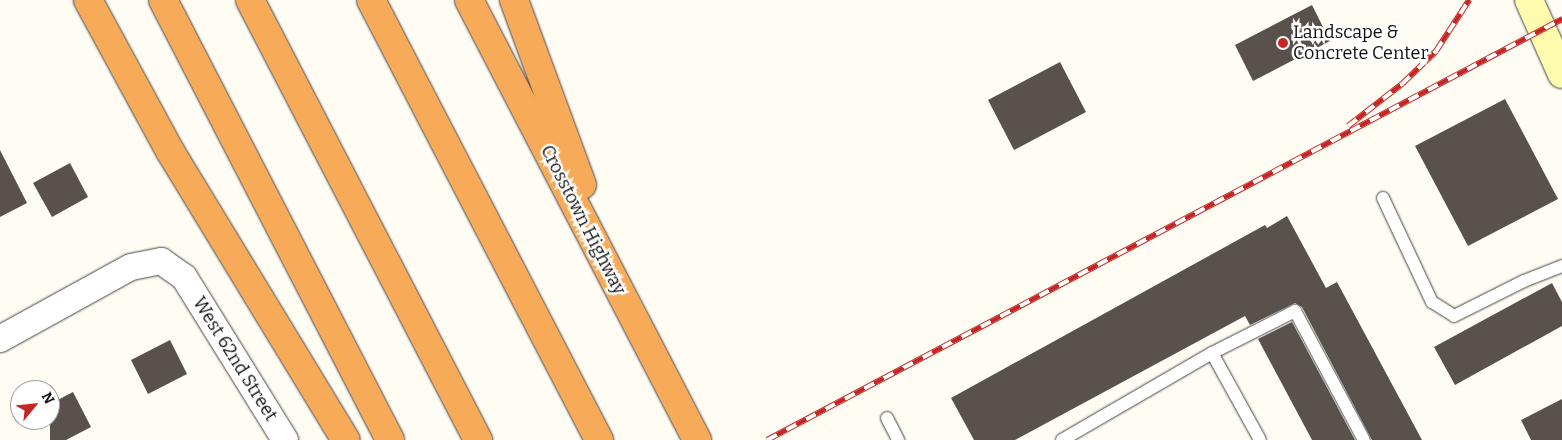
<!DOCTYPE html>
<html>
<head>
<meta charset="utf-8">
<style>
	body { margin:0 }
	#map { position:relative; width:1562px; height:440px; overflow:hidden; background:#fffdf3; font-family:Bitter,serif }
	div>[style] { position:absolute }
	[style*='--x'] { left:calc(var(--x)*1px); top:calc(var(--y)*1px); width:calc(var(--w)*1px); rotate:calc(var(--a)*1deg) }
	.building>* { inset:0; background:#59524c }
	.roads { filter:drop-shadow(0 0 1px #434343) drop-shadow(0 0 1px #434343) }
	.lane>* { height:12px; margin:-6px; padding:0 6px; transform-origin:6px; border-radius:6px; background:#fff }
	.street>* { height:26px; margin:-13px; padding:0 13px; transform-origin:13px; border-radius:13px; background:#fff }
	.secondary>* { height:28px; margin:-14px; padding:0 14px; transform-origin:14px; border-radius:14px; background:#fffbae }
	.highway>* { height:28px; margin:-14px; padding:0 14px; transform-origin:14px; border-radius:14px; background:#f7ab59 }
	.rail>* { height:5.5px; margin-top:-2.75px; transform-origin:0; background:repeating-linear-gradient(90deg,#fff 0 11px,#c52624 0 22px); box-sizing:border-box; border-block:1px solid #c52624 }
	.dots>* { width:14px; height:14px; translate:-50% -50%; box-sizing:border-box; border:2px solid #fff; border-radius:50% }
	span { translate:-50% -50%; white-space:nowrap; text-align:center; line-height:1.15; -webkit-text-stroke:5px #fff; paint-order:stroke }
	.poi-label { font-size:18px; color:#101010 }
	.left { translate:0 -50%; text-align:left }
	.street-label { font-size:18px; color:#101010 }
	.north { position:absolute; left:10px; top:380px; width:50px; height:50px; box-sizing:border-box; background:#fff; border:1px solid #9f9f9f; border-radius:50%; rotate:62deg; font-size:14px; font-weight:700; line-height:20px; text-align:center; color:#101010 }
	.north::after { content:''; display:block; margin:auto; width:18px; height:22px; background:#c52624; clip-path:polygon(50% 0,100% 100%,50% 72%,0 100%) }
</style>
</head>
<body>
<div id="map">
	<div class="building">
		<i style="clip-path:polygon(1312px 5px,1330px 41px,1253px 81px,1235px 45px)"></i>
		<i style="clip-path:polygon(1060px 62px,1086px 112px,1014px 150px,988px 100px)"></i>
		<i style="clip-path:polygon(1505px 99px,1558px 199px,1468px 246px,1415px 146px)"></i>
		<i style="clip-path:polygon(0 150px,27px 203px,0 217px)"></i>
		<i style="clip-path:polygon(70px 163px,88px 197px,52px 217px,33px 183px)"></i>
		<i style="clip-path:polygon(1287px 216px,1326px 288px,1337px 282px,1422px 440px,1372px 440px,1302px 307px,1295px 303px,1250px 325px,1245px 316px,1015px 440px,974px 440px,951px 398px,1265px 225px,1267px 228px)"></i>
		<i style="clip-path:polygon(1552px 283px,1562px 302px,1562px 326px,1455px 385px,1434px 347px)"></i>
		<i style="clip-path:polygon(1292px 322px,1355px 440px,1312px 440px,1258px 339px)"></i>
		<i style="clip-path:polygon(170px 340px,187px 374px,148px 394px,131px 360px)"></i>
		<i style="clip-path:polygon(73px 392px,91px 427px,66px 440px,50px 440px,50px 404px)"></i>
		<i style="clip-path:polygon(1562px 399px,1562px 440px,1531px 440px,1521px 420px)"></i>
	</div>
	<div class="roads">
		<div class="lane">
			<i style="--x:1383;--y:198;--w:115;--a:64.8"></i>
			<i style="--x:1432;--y:302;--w:26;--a:32"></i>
			<i style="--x:1454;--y:316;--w:78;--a:-26.6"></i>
			<i style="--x:1524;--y:281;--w:41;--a:-21.5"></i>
			<i style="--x:1212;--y:353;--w:93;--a:-26.8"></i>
			<i style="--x:1295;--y:311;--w:146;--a:61.9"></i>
			<i style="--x:887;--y:418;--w:25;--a:63"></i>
			<i style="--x:1062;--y:440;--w:173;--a:-30.1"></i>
			<i style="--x:1212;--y:353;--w:99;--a:61.1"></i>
		</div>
		<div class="street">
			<i style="--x:0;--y:339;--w:149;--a:-28.8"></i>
			<i style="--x:131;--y:267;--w:31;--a:-11"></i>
			<i style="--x:161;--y:261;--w:28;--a:35"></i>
			<i style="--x:184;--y:277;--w:192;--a:58.2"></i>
		</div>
		<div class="secondary">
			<i style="--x:1529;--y:0;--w:81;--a:66"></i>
		</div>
		<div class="highway">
			<i style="--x:88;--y:0;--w:172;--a:61.5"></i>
			<i style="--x:170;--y:151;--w:338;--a:58.7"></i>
			<i style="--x:163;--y:0;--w:495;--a:62.7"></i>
			<i style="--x:250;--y:0;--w:496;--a:62.6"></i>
			<i style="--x:371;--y:0;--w:496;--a:62.6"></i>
			<i style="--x:469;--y:0;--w:496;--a:62.6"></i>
			<i style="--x:514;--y:0;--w:197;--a:69.8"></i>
		</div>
	</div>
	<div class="rail">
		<i style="--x:1348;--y:126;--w:68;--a:-37.9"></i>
		<i style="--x:1402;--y:84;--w:47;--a:-44.1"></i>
		<i style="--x:1436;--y:51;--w:61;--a:-57.1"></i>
		<i style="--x:767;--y:440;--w:900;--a:-27.9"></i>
	</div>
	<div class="dots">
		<i style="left:1283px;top:43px;background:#c52624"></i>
	</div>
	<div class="poi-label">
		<span class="left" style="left:1293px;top:43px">Landscape &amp;<br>Concrete Center</span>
	</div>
	<div class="street-label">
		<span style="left:583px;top:220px;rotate:63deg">Crosstown Highway</span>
		<span style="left:235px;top:359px;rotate:58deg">West 62nd Street</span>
	</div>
	<div class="north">N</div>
</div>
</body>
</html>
